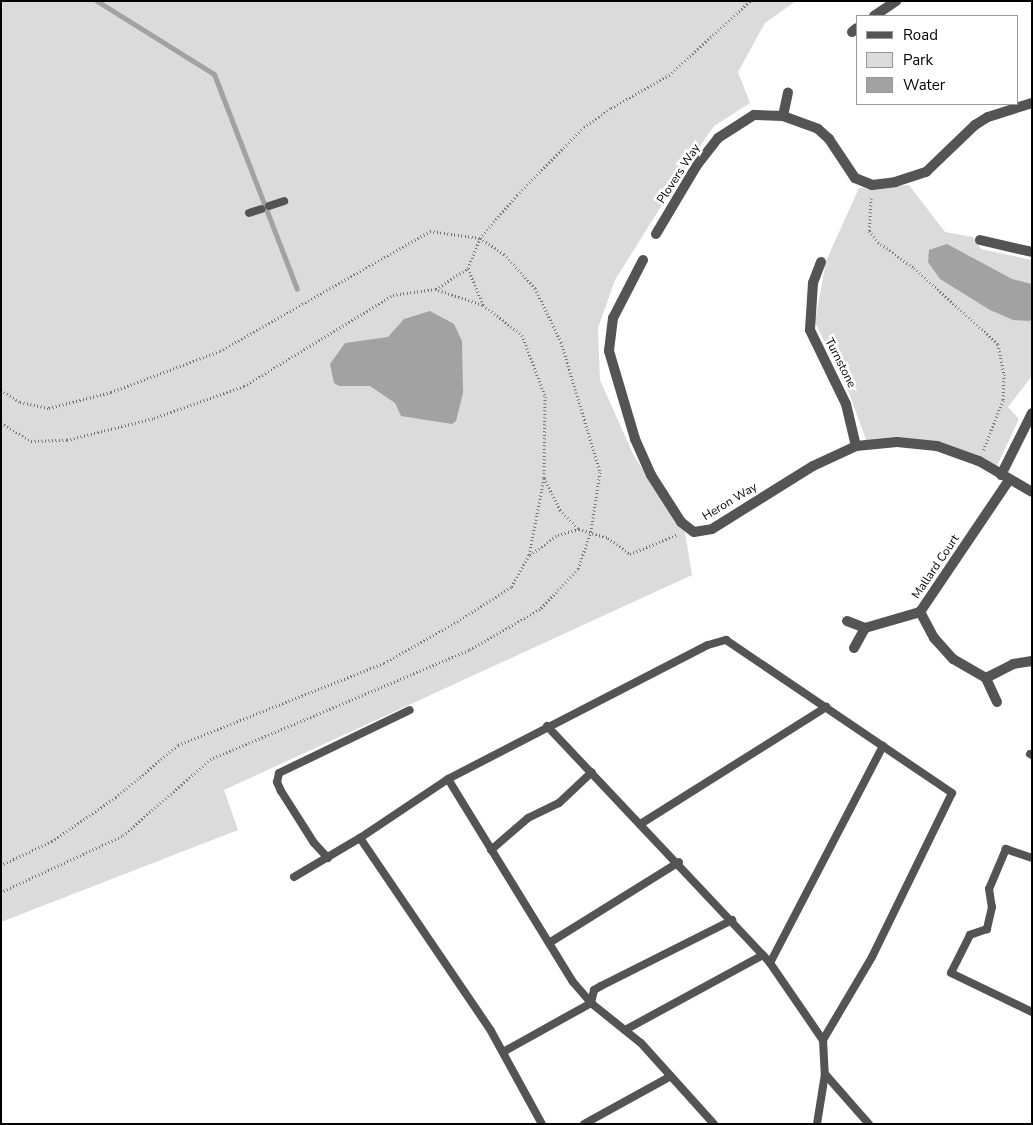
<!DOCTYPE html>
<html>
<head>
<meta charset="utf-8">
<style>
	body { margin:0 }
	#map { position:relative; width:1033px; height:1125px; overflow:hidden; background:#fff; font-family:"Nunito Sans",sans-serif }
	div>[style] { position:absolute }
	[style*='--x'] { left:calc(var(--x)*1px); top:calc(var(--y)*1px); width:calc(var(--w)*1px); rotate:calc(var(--a)*1deg) }
	.green>* { inset:0; background:#dbdbdb }
	.water>* { inset:0; background:#a2a2a2 }
	.stream>* { height:5px; margin:-2.5px; padding:0 2.5px; transform-origin:2.5px; border-radius:2.5px; background:#a2a2a2 }
	.path>* { height:3px; margin-top:-1.5px; transform-origin:0; background:repeating-linear-gradient(90deg,#767676 0 1px,transparent 0 3.5px) }
	.service>* { height:8px; margin:-4px; padding:0 4px; transform-origin:4px; border-radius:4px; background:#545454 }
	.minor>* { height:10px; margin:-5px; padding:0 5px; transform-origin:5px; border-radius:5px; background:#545454 }
	span { translate:-50% -50%; white-space:nowrap; text-align:center; line-height:1.15; -webkit-text-stroke:5px #fff; paint-order:stroke }
	.street-label { font-size:12px; color:#000 }
	.frame { position:absolute; inset:0; border:2px solid #000; pointer-events:none }
	.legend { position:absolute; left:856px; top:15px; width:162px; height:90px; box-sizing:border-box; background:#fff; border:1px solid #999; margin:0; padding:6px 9px; list-style:none; font-size:15px; color:#000 }
	.legend li { display:flex; align-items:center; gap:10px; height:25px }
	.legend b { width:25px; border:1px solid #999 }
</style>
</head>
<body>
<div id="map">
	<div class="green">
		<i style="clip-path:polygon(1px 1px,796px 1px,765px 23px,738px 72px,750px 103px,714px 126px,689px 162px,615px 280px,598px 328px,600px 380px,634px 456px,685px 532px,692px 575px,224px 790px,238px 830px,1px 922px)"></i>
		<i style="clip-path:polygon(909px 185px,945px 232px,973px 237px,981px 249px,1032px 260px,1032px 376px,1008px 407px,1019px 419px,996px 468px,962px 450px,934px 441px,866px 440px,849px 393px,815px 322px,826px 261px,859px 188px)"></i>
	</div>
	<div class="water">
		<i style="clip-path:polygon(947px 244px,1012px 279px,1032px 284px,1032px 321px,1013px 320px,990px 310px,940px 279px,928px 262px,929px 250px)"></i>
		<i style="clip-path:polygon(430px 311px,454px 324px,462px 341px,463px 393px,456px 421px,452px 424px,401px 416px,395px 403px,370px 386px,339px 386px,334px 383px,330px 364px,345px 343px,388px 337px,404px 319px)"></i>
	</div>
	<div class="stream">
		<i style="--x:97;--y:1;--w:138;--a:32"></i>
		<i style="--x:214;--y:74;--w:230;--a:68.9"></i>
	</div>
	<div class="path">
		<i style="--x:871;--y:198;--w:33;--a:93"></i>
		<i style="--x:869;--y:231;--w:14;--a:51"></i>
		<i style="--x:878;--y:242;--w:44;--a:35.8"></i>
		<i style="--x:914;--y:268;--w:113;--a:42.1"></i>
		<i style="--x:998;--y:344;--w:31;--a:79"></i>
		<i style="--x:1004;--y:374;--w:26;--a:92"></i>
		<i style="--x:1003;--y:400;--w:55;--a:111.4"></i>
		<i style="--x:436;--y:289;--w:38;--a:-33"></i>
		<i style="--x:483;--y:305;--w:40;--a:-112"></i>
		<i style="--x:468;--y:268;--w:32;--a:-68"></i>
		<i style="--x:480;--y:238;--w:57;--a:-49.3"></i>
		<i style="--x:517;--y:195;--w:95;--a:-45.4"></i>
		<i style="--x:584;--y:127;--w:33;--a:-35"></i>
		<i style="--x:611;--y:108;--w:67;--a:-29.6"></i>
		<i style="--x:669;--y:75;--w:110;--a:-42.4"></i>
		<i style="--x:1;--y:390;--w:22;--a:32"></i>
		<i style="--x:20;--y:402;--w:30;--a:12"></i>
		<i style="--x:49;--y:408;--w:64;--a:-14.5"></i>
		<i style="--x:111;--y:392;--w:116;--a:-20.6"></i>
		<i style="--x:220;--y:351;--w:242;--a:-29.7"></i>
		<i style="--x:430;--y:231;--w:50;--a:8"></i>
		<i style="--x:480;--y:238;--w:29;--a:34"></i>
		<i style="--x:504;--y:254;--w:46;--a:47.6"></i>
		<i style="--x:535;--y:288;--w:60;--a:64.3"></i>
		<i style="--x:561;--y:342;--w:136;--a:73.3"></i>
		<i style="--x:600;--y:472;--w:60;--a:98.7"></i>
		<i style="--x:591;--y:531;--w:40;--a:108.9"></i>
		<i style="--x:578;--y:569;--w:55;--a:133.5"></i>
		<i style="--x:540;--y:609;--w:82;--a:150"></i>
		<i style="--x:469;--y:650;--w:280;--a:157.1"></i>
		<i style="--x:211;--y:759;--w:118;--a:139.1"></i>
		<i style="--x:122;--y:836;--w:133;--a:155.2"></i>
		<i style="--x:1;--y:423;--w:35;--a:31"></i>
		<i style="--x:31;--y:441;--w:36;--a:-2"></i>
		<i style="--x:67;--y:440;--w:90;--a:-14.2"></i>
		<i style="--x:154;--y:418;--w:96;--a:-19.6"></i>
		<i style="--x:244;--y:386;--w:175;--a:-31.4"></i>
		<i style="--x:393;--y:295;--w:42;--a:-8.1"></i>
		<i style="--x:435;--y:289;--w:51;--a:18.4"></i>
		<i style="--x:483;--y:305;--w:49;--a:37.6"></i>
		<i style="--x:522;--y:335;--w:65;--a:69.3"></i>
		<i style="--x:545;--y:396;--w:82;--a:90.7"></i>
		<i style="--x:544;--y:478;--w:78;--a:101"></i>
		<i style="--x:529;--y:555;--w:37;--a:119"></i>
		<i style="--x:511;--y:587;--w:63;--a:147.3"></i>
		<i style="--x:458;--y:621;--w:85;--a:150.4"></i>
		<i style="--x:384;--y:663;--w:222;--a:158.3"></i>
		<i style="--x:178;--y:745;--w:81;--a:140"></i>
		<i style="--x:116;--y:797;--w:78;--a:145.5"></i>
		<i style="--x:52;--y:841;--w:56;--a:154.8"></i>
		<i style="--x:544;--y:478;--w:36;--a:63"></i>
		<i style="--x:560;--y:510;--w:27;--a:45"></i>
		<i style="--x:530;--y:555;--w:34;--a:-36"></i>
		<i style="--x:558;--y:535;--w:22;--a:-16"></i>
		<i style="--x:579;--y:529;--w:30;--a:17"></i>
		<i style="--x:608;--y:538;--w:27;--a:36"></i>
		<i style="--x:630;--y:554;--w:52;--a:-22.6"></i>
	</div>
	<div class="service">
		<i style="--x:269;--y:206;--w:16;--a:-18"></i>
		<i style="--x:249;--y:213;--w:13;--a:-18"></i>
		<i style="--x:547;--y:726;--w:325;--a:46.7"></i>
		<i style="--x:770;--y:963;--w:93;--a:55.5"></i>
		<i style="--x:1030;--y:754;--w:2;--a:27"></i>
		<i style="--x:448;--y:779;--w:238;--a:58.4"></i>
		<i style="--x:573;--y:982;--w:28;--a:49"></i>
		<i style="--x:591;--y:1003;--w:64;--a:38.7"></i>
		<i style="--x:641;--y:1043;--w:109;--a:48"></i>
		<i style="--x:642;--y:823;--w:218;--a:-32.2"></i>
		<i style="--x:360;--y:838;--w:233;--a:55.8"></i>
		<i style="--x:491;--y:1031;--w:106;--a:61.3"></i>
		<i style="--x:491;--y:850;--w:49;--a:-40.9"></i>
		<i style="--x:528;--y:818;--w:34;--a:-26"></i>
		<i style="--x:559;--y:803;--w:45;--a:-43.2"></i>
		<i style="--x:328;--y:858;--w:21;--a:-133"></i>
		<i style="--x:314;--y:843;--w:62;--a:-122.4"></i>
		<i style="--x:281;--y:791;--w:10;--a:-114"></i>
		<i style="--x:277;--y:782;--w:9;--a:-77"></i>
		<i style="--x:279;--y:773;--w:145;--a:-25.7"></i>
		<i style="--x:1032;--y:858;--w:28;--a:-161"></i>
		<i style="--x:1006;--y:849;--w:43;--a:113"></i>
		<i style="--x:989;--y:889;--w:18;--a:81"></i>
		<i style="--x:992;--y:907;--w:23;--a:103"></i>
		<i style="--x:987;--y:929;--w:18;--a:161"></i>
		<i style="--x:970;--y:935;--w:42;--a:116.6"></i>
		<i style="--x:951;--y:973;--w:90;--a:25.7"></i>
		<i style="--x:294;--y:877;--w:77;--a:-30.6"></i>
		<i style="--x:360;--y:838;--w:106;--a:-33.8"></i>
		<i style="--x:448;--y:779;--w:292;--a:-27.3"></i>
		<i style="--x:708;--y:645;--w:19;--a:-16"></i>
		<i style="--x:726;--y:640;--w:273;--a:34.1"></i>
		<i style="--x:952;--y:793;--w:182;--a:116"></i>
		<i style="--x:872;--y:957;--w:96;--a:120.6"></i>
		<i style="--x:823;--y:1040;--w:34;--a:87"></i>
		<i style="--x:825;--y:1074;--w:51;--a:99.1"></i>
		<i style="--x:549;--y:943;--w:153;--a:-31.9"></i>
		<i style="--x:770;--y:963;--w:245;--a:-62.5"></i>
		<i style="--x:625;--y:1030;--w:157;--a:-28.5"></i>
		<i style="--x:503;--y:1052;--w:101;--a:-29.1"></i>
		<i style="--x:591;--y:1003;--w:13;--a:-77"></i>
		<i style="--x:594;--y:990;--w:8;--a:-30"></i>
		<i style="--x:601;--y:986;--w:147;--a:-26.7"></i>
		<i style="--x:825;--y:1074;--w:67;--a:48.7"></i>
		<i style="--x:584;--y:1124;--w:99;--a:-28.9"></i>
	</div>
	<div class="minor">
		<i style="--x:874;--y:16;--w:27;--a:-34"></i>
		<i style="--x:852;--y:32;--w:6;--a:-39"></i>
		<i style="--x:783;--y:116;--w:24;--a:-78"></i>
		<i style="--x:656;--y:234;--w:80;--a:-59.3"></i>
		<i style="--x:697;--y:165;--w:34;--a:-52"></i>
		<i style="--x:718;--y:138;--w:43;--a:-32.6"></i>
		<i style="--x:754;--y:115;--w:29;--a:2"></i>
		<i style="--x:783;--y:116;--w:37;--a:20"></i>
		<i style="--x:818;--y:129;--w:15;--a:42"></i>
		<i style="--x:829;--y:139;--w:47;--a:56.3"></i>
		<i style="--x:855;--y:178;--w:18;--a:22"></i>
		<i style="--x:872;--y:185;--w:23;--a:-7"></i>
		<i style="--x:895;--y:182;--w:33;--a:-18"></i>
		<i style="--x:926;--y:172;--w:68;--a:-43.8"></i>
		<i style="--x:975;--y:125;--w:15;--a:-32"></i>
		<i style="--x:988;--y:117;--w:46;--a:-17.7"></i>
		<i style="--x:980;--y:240;--w:53;--a:13"></i>
		<i style="--x:643;--y:260;--w:65;--a:117.3"></i>
		<i style="--x:613;--y:318;--w:33;--a:97"></i>
		<i style="--x:609;--y:351;--w:92;--a:73.5"></i>
		<i style="--x:635;--y:439;--w:39;--a:66"></i>
		<i style="--x:651;--y:475;--w:56;--a:57.4"></i>
		<i style="--x:681;--y:522;--w:16;--a:38"></i>
		<i style="--x:694;--y:532;--w:18;--a:-9"></i>
		<i style="--x:712;--y:529;--w:119;--a:-32"></i>
		<i style="--x:813;--y:466;--w:47;--a:-24.9"></i>
		<i style="--x:856;--y:446;--w:41;--a:-5.6"></i>
		<i style="--x:897;--y:442;--w:40;--a:5.7"></i>
		<i style="--x:937;--y:446;--w:45;--a:19.7"></i>
		<i style="--x:979;--y:461;--w:61;--a:30.3"></i>
		<i style="--x:821;--y:262;--w:22;--a:111"></i>
		<i style="--x:813;--y:283;--w:47;--a:93.7"></i>
		<i style="--x:810;--y:330;--w:82;--a:64.1"></i>
		<i style="--x:846;--y:404;--w:43;--a:76.6"></i>
		<i style="--x:1001;--y:475;--w:69;--a:-63.4"></i>
		<i style="--x:847;--y:621;--w:19;--a:21"></i>
		<i style="--x:865;--y:628;--w:57;--a:-16.2"></i>
		<i style="--x:854;--y:648;--w:23;--a:-61"></i>
		<i style="--x:986;--y:678;--w:30;--a:-27"></i>
		<i style="--x:1013;--y:664;--w:19;--a:-9"></i>
		<i style="--x:997;--y:702;--w:26;--a:-115"></i>
		<i style="--x:986;--y:678;--w:38;--a:-150"></i>
		<i style="--x:953;--y:659;--w:28;--a:-132"></i>
		<i style="--x:934;--y:638;--w:30;--a:-118"></i>
		<i style="--x:920;--y:612;--w:159;--a:-56"></i>
	</div>
	<div class="street-label">
		<span style="left:679px;top:174px;rotate:-57deg">Plovers Way</span>
		<span style="left:840px;top:363px;rotate:63deg">Turnstone</span>
		<span style="left:730px;top:502px;rotate:-31deg">Heron Way</span>
		<span style="left:936px;top:567px;rotate:-56deg">Mallard Court</span>
	</div>
	<div class="frame"></div>
	<ul class="legend">
	<li><b style="height:6px;background:#545454"></b>Road</li>
	<li><b style="height:14px;background:#dbdbdb"></b>Park</li>
	<li><b style="height:14px;background:#a2a2a2"></b>Water</li>
	</ul>
</div>
</body>
</html>
